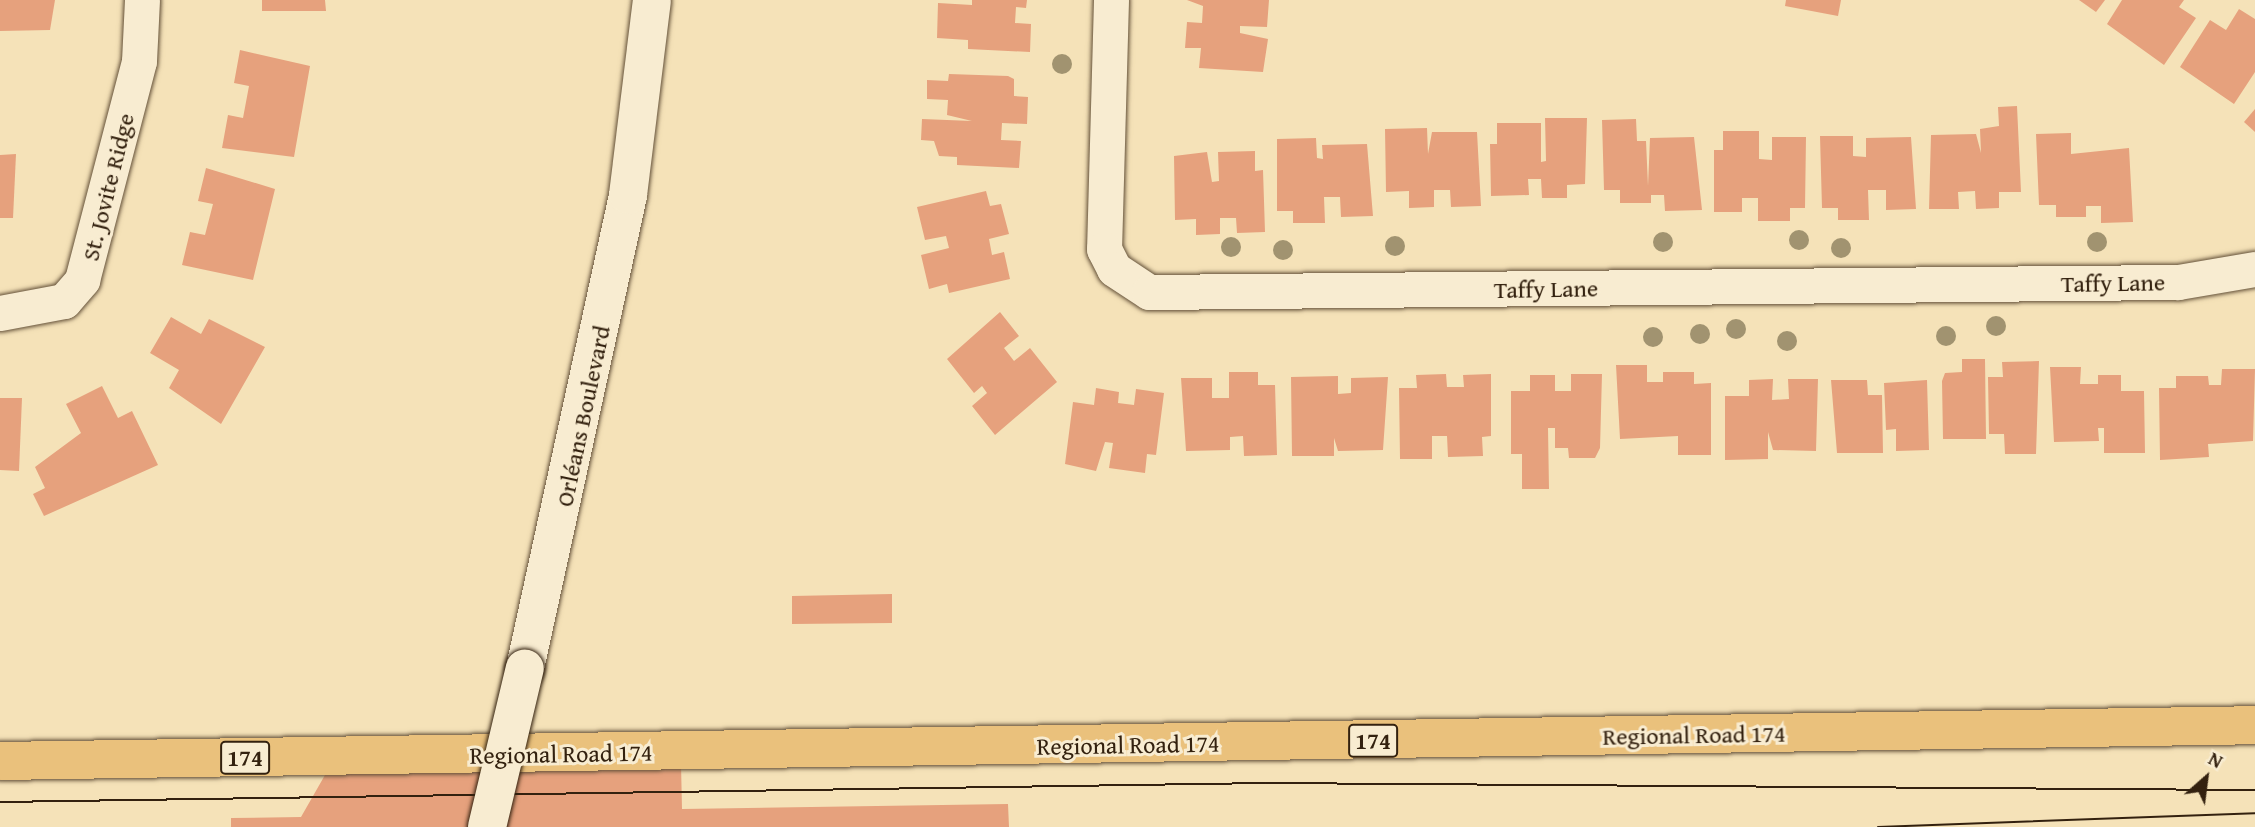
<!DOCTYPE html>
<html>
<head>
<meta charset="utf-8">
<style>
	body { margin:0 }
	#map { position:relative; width:2255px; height:827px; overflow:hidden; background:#f5e2b8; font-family:"Gentium Book Plus",serif }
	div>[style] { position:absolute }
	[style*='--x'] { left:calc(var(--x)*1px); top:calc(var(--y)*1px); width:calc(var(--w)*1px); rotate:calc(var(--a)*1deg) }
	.building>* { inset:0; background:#e6a17d }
	.roads { filter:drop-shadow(0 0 2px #645139) drop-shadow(0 0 2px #645139) }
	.minor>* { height:35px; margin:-17.5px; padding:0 17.5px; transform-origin:17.5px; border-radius:17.5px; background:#f8ecd1 }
	.secondary>* { height:38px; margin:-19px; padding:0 19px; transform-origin:19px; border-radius:19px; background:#f8ecd1 }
	.motorway>* { height:38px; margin:-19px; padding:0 19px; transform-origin:19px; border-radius:19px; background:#eac17c }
	.tram>* { height:2px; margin:-1px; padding:0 1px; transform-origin:1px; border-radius:1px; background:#33210f }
	.bridges { filter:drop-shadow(0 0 2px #33210f) drop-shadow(0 0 2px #33210f) }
	.secondary-bridge>* { height:38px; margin:-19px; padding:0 19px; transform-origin:19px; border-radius:19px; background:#f8ecd1 }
	.trees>* { width:20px; height:20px; margin:-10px; border-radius:50%; background:#a19370 }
	span { translate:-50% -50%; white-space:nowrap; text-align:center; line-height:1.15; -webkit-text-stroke:6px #f8ecd1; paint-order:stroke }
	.shield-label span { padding:2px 5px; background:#f8ecd1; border:2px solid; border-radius:5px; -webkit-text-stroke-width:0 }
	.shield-label { font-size:23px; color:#33210f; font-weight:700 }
	.street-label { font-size:24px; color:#33210f }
	.north { position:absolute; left:2171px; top:743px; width:70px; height:70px; -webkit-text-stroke:5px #f8ecd1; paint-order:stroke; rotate:28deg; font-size:19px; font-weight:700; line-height:28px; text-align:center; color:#33210f }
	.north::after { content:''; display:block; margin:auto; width:24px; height:32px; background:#33210f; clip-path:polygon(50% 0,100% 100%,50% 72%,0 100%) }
</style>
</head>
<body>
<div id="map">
	<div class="building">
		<i style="clip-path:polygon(0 0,55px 0,50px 30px,0 31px)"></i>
		<i style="clip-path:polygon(262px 0,325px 0,326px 11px,262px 11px)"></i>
		<i style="clip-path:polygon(972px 0,1027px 0,1026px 8px,1016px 7px,1015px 23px,1031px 24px,1030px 52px,968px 49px,968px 40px,937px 38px,938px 3px,972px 5px)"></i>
		<i style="clip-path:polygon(1187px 0,1269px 0,1267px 27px,1240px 26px,1240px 33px,1268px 39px,1263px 72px,1199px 68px,1201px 48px,1185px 48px,1187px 22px,1202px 23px,1203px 6px)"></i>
		<i style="clip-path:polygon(1786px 0,1841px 0,1838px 16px,1785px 6px)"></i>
		<i style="clip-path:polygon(2079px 0,2105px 0,2096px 12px)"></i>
		<i style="clip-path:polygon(2122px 0,2184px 0,2179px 7px,2196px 18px,2164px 65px,2107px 24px)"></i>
		<i style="clip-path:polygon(2239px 9px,2255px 19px,2255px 72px,2234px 104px,2180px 67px,2210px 20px,2226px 30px)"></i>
		<i style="clip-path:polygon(240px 50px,310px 66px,294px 157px,222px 148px,228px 115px,243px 118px,249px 86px,234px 83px)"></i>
		<i style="clip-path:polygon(949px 74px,1008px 76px,1014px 79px,1014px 96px,1028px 97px,1027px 124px,1002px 123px,1001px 140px,1021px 141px,1019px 168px,957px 165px,957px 157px,939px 156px,934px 141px,921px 140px,922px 119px,972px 121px,947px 115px,948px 100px,927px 99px,927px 80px,948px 81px)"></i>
		<i style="clip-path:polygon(2017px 106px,2021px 192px,1999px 192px,1999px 208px,1976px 209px,1975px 191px,1958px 192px,1959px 209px,1929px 209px,1931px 135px,1976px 134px,1981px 153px,1980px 129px,1999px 126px,1998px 107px)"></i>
		<i style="clip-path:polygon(2255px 109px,2255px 132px,2244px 122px)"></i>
		<i style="clip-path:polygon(1545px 118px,1587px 118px,1585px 184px,1567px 185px,1567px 198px,1542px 198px,1541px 179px,1528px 179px,1529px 195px,1491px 196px,1490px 144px,1497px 144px,1497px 123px,1541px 123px,1541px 162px,1546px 161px)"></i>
		<i style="clip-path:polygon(1636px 119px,1637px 141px,1646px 141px,1648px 186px,1650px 138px,1694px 137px,1702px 210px,1665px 211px,1664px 195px,1651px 195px,1651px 203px,1620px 203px,1620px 190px,1604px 190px,1602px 120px)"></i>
		<i style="clip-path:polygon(1427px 128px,1428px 154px,1432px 132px,1477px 132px,1481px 206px,1451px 207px,1450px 190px,1434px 190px,1434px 207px,1409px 208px,1409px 191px,1386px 192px,1385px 129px)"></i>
		<i style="clip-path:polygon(1723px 131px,1759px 131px,1759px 159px,1772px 160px,1772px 137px,1806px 137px,1805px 208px,1790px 208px,1790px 221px,1758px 221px,1758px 198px,1742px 198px,1742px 212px,1714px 212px,1714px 150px,1723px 150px)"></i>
		<i style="clip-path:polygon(2071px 133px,2071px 154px,2129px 148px,2133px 222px,2101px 223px,2101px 206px,2086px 206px,2086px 217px,2056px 217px,2056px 205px,2039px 205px,2036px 134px)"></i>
		<i style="clip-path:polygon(1820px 136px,1853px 136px,1853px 156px,1866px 157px,1866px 138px,1911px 137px,1916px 209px,1886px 210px,1886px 190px,1868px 190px,1869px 220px,1838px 220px,1838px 208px,1822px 208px)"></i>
		<i style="clip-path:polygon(1316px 138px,1317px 158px,1323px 159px,1322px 145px,1367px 144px,1373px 216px,1341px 217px,1340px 197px,1324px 197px,1325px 223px,1293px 223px,1293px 211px,1277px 211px,1277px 139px)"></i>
		<i style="clip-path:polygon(1255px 151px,1255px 171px,1263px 170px,1265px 232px,1237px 233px,1236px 218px,1220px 218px,1220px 234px,1196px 235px,1196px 219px,1175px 220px,1174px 156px,1207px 152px,1212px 182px,1219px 181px,1218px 152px)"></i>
		<i style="clip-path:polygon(16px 154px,13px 218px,0 218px,0 155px)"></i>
		<i style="clip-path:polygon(206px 168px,275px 189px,253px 280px,182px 265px,190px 232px,205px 235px,213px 204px,198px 201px)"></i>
		<i style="clip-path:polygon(986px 191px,990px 206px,1001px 204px,1009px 234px,989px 239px,992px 255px,1004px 252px,1010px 279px,949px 293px,947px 284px,929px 289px,921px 255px,949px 248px,946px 236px,925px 240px,917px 207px)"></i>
		<i style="clip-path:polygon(1000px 312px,1019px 336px,1004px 348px,1014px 361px,1030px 348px,1057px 382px,995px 435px,972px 406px,987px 393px,982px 386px,974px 393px,947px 359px)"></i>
		<i style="clip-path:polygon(171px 317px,201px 334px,209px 319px,265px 347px,221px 424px,169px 388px,179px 370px,150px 353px)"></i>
		<i style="clip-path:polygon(1962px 359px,1985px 359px,1986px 439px,1943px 439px,1942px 381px,1945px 373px,1962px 372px)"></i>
		<i style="clip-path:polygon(2039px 361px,2036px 454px,2005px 454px,2004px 434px,1989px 434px,1988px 377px,2003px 377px,2002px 362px)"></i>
		<i style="clip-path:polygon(1616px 365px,1647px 365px,1647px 382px,1663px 382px,1663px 372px,1694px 372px,1694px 384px,1711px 383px,1711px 455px,1678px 455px,1678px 436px,1620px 439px)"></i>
		<i style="clip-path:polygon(2050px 367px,2081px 367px,2080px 384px,2098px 384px,2098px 375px,2121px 375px,2121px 391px,2144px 391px,2145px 453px,2104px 453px,2104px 428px,2098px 428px,2099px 441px,2054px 442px)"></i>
		<i style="clip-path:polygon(2222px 369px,2255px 369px,2253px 441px,2208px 444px,2209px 457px,2160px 460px,2159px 388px,2176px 388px,2176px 376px,2208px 376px,2209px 385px,2221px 385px)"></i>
		<i style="clip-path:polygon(1229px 372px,1258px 372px,1258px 385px,1275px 385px,1277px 455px,1244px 456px,1243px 436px,1230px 437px,1230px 450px,1186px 451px,1181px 378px,1212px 378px,1212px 398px,1229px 398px)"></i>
		<i style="clip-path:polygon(1446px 374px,1447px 387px,1464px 387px,1463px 375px,1491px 374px,1491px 436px,1482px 437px,1483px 456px,1448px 457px,1447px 436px,1432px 436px,1432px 459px,1400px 459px,1399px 388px,1417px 388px,1416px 375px)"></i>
		<i style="clip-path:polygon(1571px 374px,1602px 374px,1600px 448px,1595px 458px,1569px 458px,1568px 448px,1555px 448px,1555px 428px,1548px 428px,1549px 489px,1522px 489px,1522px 454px,1511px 454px,1511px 391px,1530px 391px,1530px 375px,1555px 375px,1555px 391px,1571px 391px)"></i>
		<i style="clip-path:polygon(1338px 376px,1338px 394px,1351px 393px,1351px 378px,1388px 377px,1383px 450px,1338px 451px,1334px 438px,1334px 456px,1292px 456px,1291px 377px)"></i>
		<i style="clip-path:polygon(1773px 379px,1772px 400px,1789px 399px,1788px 379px,1818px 379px,1816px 451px,1773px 450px,1768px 432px,1768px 459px,1725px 460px,1725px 396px,1749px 396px,1749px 380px)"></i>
		<i style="clip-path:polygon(1831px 380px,1867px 380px,1868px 395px,1882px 395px,1883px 453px,1837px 453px)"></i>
		<i style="clip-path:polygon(1927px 380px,1929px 450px,1896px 451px,1896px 429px,1886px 430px,1884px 383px)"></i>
		<i style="clip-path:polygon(102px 386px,118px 418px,132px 411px,158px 465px,44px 516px,33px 494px,45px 488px,35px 467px,81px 433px,66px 404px)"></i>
		<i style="clip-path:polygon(1096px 388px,1119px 392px,1118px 403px,1134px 405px,1136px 389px,1164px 393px,1156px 455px,1147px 454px,1145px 473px,1109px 468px,1113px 443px,1105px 442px,1096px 471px,1065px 464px,1073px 402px,1094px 405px)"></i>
		<i style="clip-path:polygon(0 398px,22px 398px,19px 471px,0 470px)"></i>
		<i style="clip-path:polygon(892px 594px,892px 623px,792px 624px,792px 596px)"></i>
		<i style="clip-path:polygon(681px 763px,682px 809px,1008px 804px,1009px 827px,231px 827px,231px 818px,301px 817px,329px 768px)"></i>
	</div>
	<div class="roads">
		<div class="minor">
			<i style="--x:1111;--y:0;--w:249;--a:91.6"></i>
			<i style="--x:1104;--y:249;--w:22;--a:63"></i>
			<i style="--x:1114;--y:269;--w:42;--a:33.3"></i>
			<i style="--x:1149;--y:292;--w:1029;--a:-0.56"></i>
			<i style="--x:2178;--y:282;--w:78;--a:-9.6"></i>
			<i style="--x:0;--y:313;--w:65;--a:-10.6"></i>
			<i style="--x:64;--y:301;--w:28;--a:-49"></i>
			<i style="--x:82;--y:280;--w:226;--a:-75.4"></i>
			<i style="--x:139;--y:61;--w:61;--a:-87.2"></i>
		</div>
		<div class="secondary">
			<i style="--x:525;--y:668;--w:484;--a:-77.7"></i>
			<i style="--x:628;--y:195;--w:196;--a:-83"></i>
		</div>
		<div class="motorway">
			<i style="--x:0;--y:761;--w:2255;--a:-0.91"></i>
		</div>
	</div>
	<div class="tram">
		<i style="--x:0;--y:802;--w:1266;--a:-0.86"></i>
		<i style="--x:1266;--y:783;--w:989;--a:0.41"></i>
		<i style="--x:1878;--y:827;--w:377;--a:-2.1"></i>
	</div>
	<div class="bridges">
		<div class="secondary-bridge">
			<i style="--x:487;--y:827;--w:163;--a:-76.6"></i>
		</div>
	</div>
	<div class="trees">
		<i style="left:1062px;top:64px"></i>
		<i style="left:1799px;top:240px"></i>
		<i style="left:1663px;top:242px"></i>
		<i style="left:2097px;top:242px"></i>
		<i style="left:1395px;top:246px"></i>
		<i style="left:1231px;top:247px"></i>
		<i style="left:1841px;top:248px"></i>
		<i style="left:1283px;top:250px"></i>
		<i style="left:1996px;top:326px"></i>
		<i style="left:1736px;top:329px"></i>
		<i style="left:1700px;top:334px"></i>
		<i style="left:1946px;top:336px"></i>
		<i style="left:1653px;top:337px"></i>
		<i style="left:1787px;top:341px"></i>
	</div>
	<div class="shield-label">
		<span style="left:1373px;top:741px">174</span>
		<span style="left:245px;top:758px">174</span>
	</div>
	<div class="street-label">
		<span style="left:108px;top:187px;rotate:-76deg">St. Jovite Ridge</span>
		<span style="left:2113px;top:283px;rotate:-1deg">Taffy Lane</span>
		<span style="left:1546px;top:289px;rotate:-1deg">Taffy Lane</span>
		<span style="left:583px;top:416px;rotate:-78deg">Orléans Boulevard</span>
		<span style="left:1694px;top:735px;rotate:-1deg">Regional Road 174</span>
		<span style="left:1128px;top:745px;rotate:-1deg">Regional Road 174</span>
		<span style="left:561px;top:754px;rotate:-1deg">Regional Road 174</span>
	</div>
	<div class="north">N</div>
</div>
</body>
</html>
